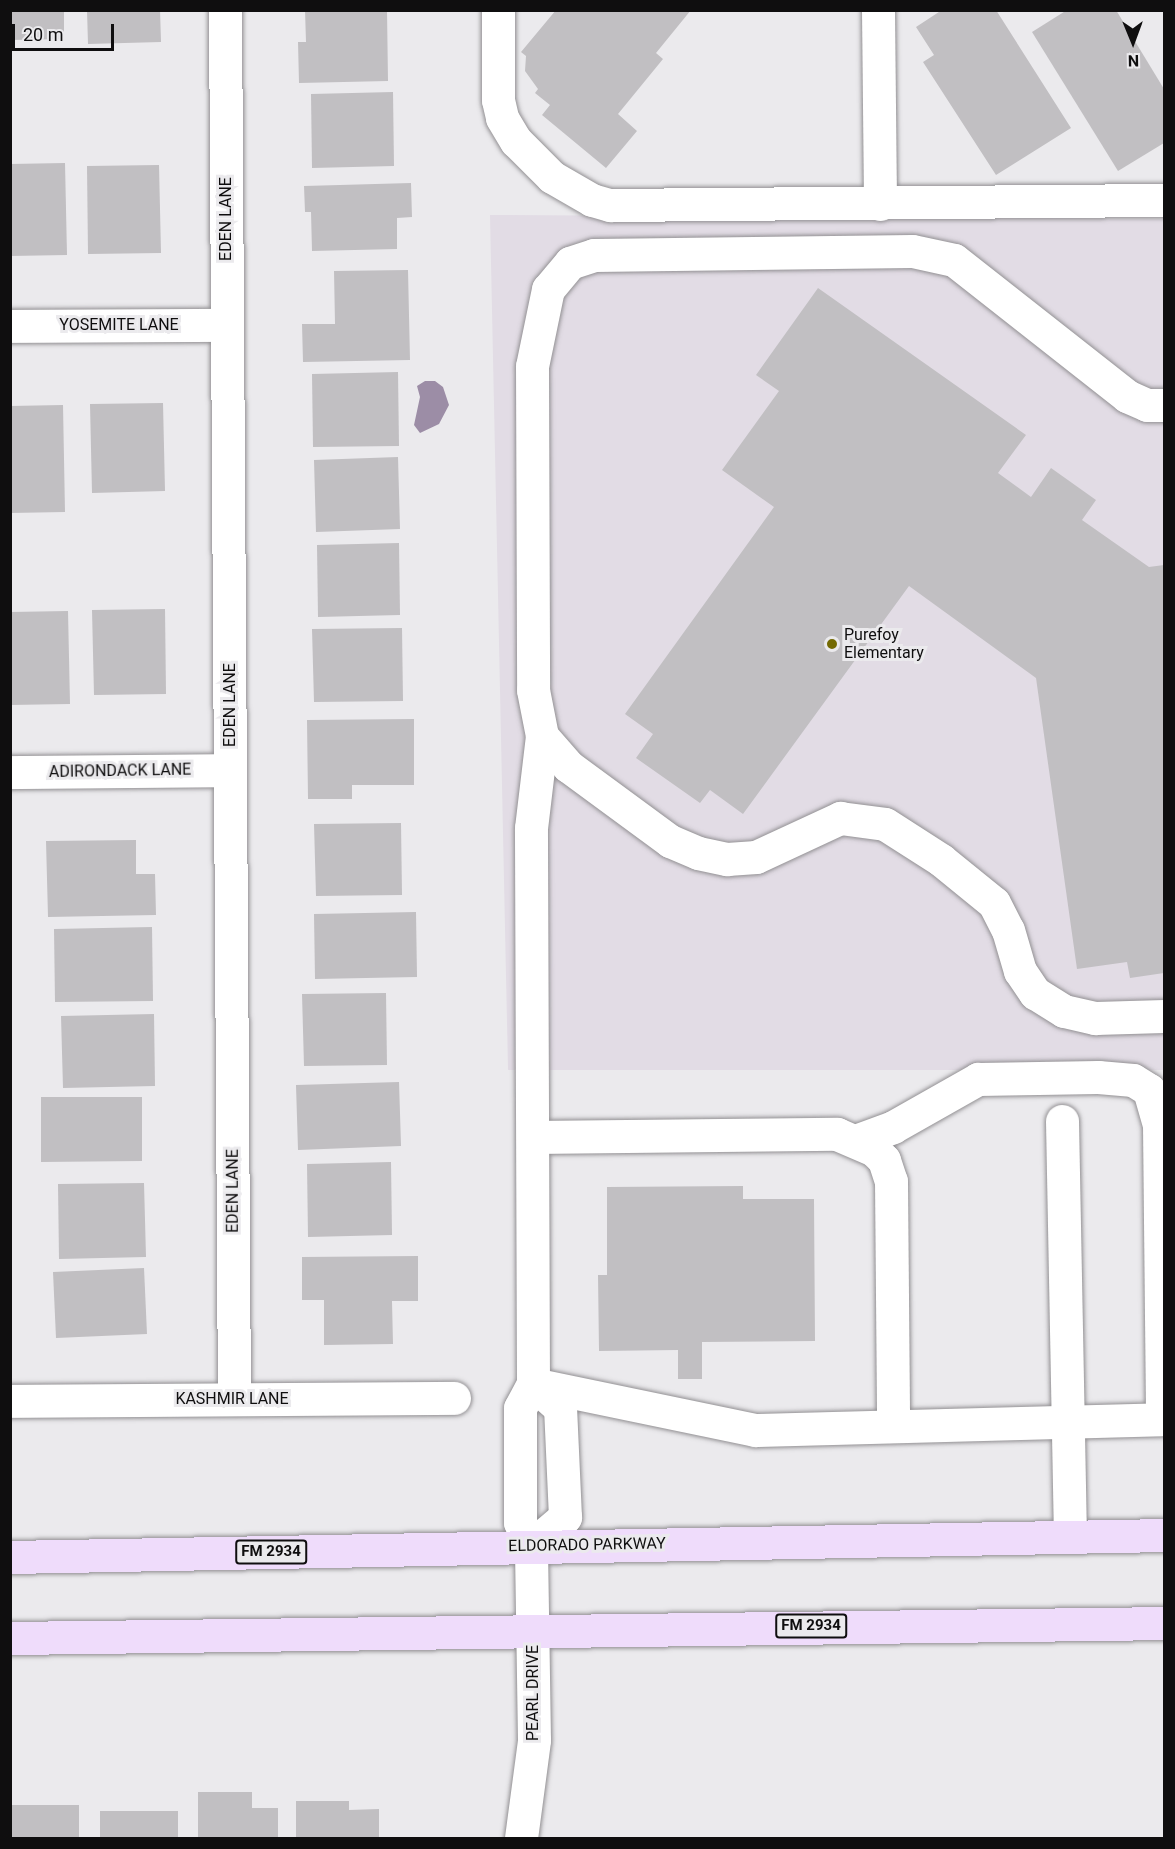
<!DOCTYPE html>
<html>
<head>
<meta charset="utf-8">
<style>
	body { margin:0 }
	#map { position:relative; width:1175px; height:1849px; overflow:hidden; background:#ebeaed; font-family:Roboto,sans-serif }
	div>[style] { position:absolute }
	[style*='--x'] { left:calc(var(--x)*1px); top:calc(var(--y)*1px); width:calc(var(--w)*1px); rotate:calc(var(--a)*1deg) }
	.built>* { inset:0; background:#e2dce5 }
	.water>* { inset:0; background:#9c8da6 }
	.building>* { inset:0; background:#c1bfc2 }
	.roads { filter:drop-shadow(0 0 2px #929093) drop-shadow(0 0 2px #929093) }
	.minor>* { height:33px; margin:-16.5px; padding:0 16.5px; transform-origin:16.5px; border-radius:16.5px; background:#fff }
	.major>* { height:33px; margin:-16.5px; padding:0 16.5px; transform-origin:16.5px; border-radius:16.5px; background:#efdcfb }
	.dots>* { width:16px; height:16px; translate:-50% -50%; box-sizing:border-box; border:3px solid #ebeaed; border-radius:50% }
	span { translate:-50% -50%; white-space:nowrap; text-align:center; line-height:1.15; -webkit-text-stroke:6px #ebeaed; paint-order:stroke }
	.shield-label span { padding:2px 4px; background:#ebeaed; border:2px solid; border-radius:4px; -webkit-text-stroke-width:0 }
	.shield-label { font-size:15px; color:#0f0e0f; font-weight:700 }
	.street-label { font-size:16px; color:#0f0e0f }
	.poi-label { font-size:16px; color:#0f0e0f }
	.left { translate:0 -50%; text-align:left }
	.frame { position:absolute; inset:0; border:12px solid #0f0e0f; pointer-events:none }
	.north { position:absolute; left:1103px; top:12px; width:60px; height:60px; -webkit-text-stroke:4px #ebeaed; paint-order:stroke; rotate:179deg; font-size:16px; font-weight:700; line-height:24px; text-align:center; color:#0f0e0f }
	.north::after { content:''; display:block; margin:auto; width:21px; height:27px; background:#0f0e0f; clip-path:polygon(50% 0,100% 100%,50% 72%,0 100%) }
	.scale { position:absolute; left:12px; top:24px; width:102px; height:27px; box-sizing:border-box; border:3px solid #0f0e0f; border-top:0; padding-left:8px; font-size:18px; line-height:21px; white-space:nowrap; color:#0f0e0f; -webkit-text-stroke:4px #ebeaed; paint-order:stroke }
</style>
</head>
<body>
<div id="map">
	<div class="built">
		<i style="clip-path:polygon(490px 215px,1164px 219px,1164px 1070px,508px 1070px)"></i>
	</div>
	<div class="water">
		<i style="clip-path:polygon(425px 381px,435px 381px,443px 387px,449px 405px,439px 424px,420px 433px,414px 425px,420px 397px,417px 386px)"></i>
	</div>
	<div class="building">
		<i style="clip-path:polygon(10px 10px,64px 10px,64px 39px,10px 40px)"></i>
		<i style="clip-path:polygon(87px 10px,160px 10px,161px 42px,88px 44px)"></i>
		<i style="clip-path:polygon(305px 10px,387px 10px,388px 81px,299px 83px,298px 42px,306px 42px)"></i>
		<i style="clip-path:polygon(556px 10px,691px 10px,656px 53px,663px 59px,618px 114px,637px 131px,606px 168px,542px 115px,550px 105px,535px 93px,538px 89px,525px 71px,526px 56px,521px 52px)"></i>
		<i style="clip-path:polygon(942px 10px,996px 10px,1071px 128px,996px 175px,923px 62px,934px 55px,916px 27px)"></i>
		<i style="clip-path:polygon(1067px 10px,1116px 10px,1164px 89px,1164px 143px,1118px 171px,1032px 32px)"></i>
		<i style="clip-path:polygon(393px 92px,394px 166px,312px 168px,311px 94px)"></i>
		<i style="clip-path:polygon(65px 163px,67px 255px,10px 256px,10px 164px)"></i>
		<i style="clip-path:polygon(159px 165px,161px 253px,88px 254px,87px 166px)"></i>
		<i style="clip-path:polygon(411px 183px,412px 217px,397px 218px,397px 249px,312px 251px,311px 212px,305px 212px,304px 186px)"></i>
		<i style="clip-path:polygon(408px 270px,410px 360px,303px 362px,302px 324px,335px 324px,334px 271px)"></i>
		<i style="clip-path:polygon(818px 288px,1026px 435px,998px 473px,1031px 497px,1051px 468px,1096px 500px,1082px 520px,1149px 567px,1164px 565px,1164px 973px,1130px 978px,1127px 962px,1077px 969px,1036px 678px,909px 586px,743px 814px,710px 790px,700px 803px,636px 758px,653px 734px,625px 714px,774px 507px,722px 470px,779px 391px,756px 375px)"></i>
		<i style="clip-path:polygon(398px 372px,399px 446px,313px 447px,312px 374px)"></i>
		<i style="clip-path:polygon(163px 403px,165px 491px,92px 493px,90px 404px)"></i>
		<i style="clip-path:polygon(63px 405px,65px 512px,10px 513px,10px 406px)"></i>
		<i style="clip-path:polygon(398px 457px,400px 529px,316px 532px,314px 460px)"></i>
		<i style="clip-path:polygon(399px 543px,400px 615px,318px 617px,317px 545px)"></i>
		<i style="clip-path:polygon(165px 609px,166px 694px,94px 695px,92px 610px)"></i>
		<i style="clip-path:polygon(68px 611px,70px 704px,10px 705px,10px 612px)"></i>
		<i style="clip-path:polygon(402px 628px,403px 701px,314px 702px,312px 629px)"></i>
		<i style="clip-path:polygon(414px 719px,414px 785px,352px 785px,352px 799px,308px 799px,307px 720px)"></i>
		<i style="clip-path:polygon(401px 823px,402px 895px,316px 896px,314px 824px)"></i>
		<i style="clip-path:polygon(136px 840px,136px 874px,155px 874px,156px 915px,48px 917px,46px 841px)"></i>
		<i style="clip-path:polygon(416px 912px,417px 977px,315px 979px,314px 914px)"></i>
		<i style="clip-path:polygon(152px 927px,153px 1001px,55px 1002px,54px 929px)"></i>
		<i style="clip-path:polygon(386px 993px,387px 1065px,304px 1066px,302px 994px)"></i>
		<i style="clip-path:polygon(154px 1014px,155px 1086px,63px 1088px,61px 1016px)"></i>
		<i style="clip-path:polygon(399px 1082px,401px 1146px,298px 1150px,296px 1085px)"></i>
		<i style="clip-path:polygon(41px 1097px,142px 1097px,142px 1161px,41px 1162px)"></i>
		<i style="clip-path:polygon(391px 1162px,392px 1235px,308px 1237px,307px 1164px)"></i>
		<i style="clip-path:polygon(144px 1183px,146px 1257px,59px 1259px,58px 1184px)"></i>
		<i style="clip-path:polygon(743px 1186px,743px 1199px,814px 1199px,815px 1341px,702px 1342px,702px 1379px,678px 1379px,678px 1350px,599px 1351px,598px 1275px,607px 1275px,607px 1187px)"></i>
		<i style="clip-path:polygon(418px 1256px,418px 1301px,392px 1301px,393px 1344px,324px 1345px,324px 1300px,302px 1300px,302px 1257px)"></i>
		<i style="clip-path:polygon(144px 1268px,147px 1334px,56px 1338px,53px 1272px)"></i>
		<i style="clip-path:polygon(198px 1792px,252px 1792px,252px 1808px,278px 1808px,278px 1838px,198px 1838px)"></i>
		<i style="clip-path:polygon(296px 1801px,349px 1801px,349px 1810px,379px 1809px,379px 1838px,296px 1838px)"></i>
		<i style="clip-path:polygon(10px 1805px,79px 1805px,79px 1838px,10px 1838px)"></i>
		<i style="clip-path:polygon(100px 1811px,178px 1811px,178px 1838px,100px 1838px)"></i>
	</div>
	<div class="roads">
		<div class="minor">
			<i style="--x:225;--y:10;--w:1389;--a:89.63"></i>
			<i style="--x:498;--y:10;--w:90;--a:90"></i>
			<i style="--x:498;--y:100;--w:18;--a:77"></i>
			<i style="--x:502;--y:118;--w:27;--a:59"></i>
			<i style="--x:516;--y:141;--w:51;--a:45"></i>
			<i style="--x:552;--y:177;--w:46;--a:29.9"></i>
			<i style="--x:592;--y:200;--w:19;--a:16"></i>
			<i style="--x:610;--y:205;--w:554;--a:-0.52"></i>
			<i style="--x:878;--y:10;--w:194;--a:89.4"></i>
			<i style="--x:10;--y:326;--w:217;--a:-0.3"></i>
			<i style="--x:1164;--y:405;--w:17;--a:180"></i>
			<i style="--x:1147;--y:405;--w:22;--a:-156"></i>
			<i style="--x:1127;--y:396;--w:220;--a:-141.8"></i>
			<i style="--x:954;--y:260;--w:43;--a:-167.9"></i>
			<i style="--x:912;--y:251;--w:318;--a:179.3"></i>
			<i style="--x:594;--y:255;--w:25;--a:162"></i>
			<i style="--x:570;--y:263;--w:34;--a:130"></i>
			<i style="--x:548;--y:289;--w:79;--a:101.7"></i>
			<i style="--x:532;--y:366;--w:324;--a:89.8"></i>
			<i style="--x:533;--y:690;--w:47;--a:78.9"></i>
			<i style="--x:542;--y:736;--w:40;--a:49"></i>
			<i style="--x:568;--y:766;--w:127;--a:36.3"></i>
			<i style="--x:670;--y:841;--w:30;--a:23"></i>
			<i style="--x:698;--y:853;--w:30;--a:12"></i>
			<i style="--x:727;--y:859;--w:29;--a:-4"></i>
			<i style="--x:756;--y:857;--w:93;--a:-24.9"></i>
			<i style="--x:840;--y:818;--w:45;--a:7.6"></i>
			<i style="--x:885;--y:824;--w:67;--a:32.7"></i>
			<i style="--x:941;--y:860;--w:68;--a:39.1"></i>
			<i style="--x:994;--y:903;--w:30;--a:63"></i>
			<i style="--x:1008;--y:930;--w:43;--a:73.7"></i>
			<i style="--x:1020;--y:971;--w:27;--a:56"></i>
			<i style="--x:1035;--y:993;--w:34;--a:32"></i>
			<i style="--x:1064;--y:1011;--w:32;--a:13"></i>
			<i style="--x:1095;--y:1018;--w:69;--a:-1.7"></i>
			<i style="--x:10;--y:772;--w:220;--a:-0.5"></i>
			<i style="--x:1062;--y:1121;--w:416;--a:88.9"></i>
			<i style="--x:533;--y:1137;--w:304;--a:-0.6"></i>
			<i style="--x:837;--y:1134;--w:40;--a:23.4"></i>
			<i style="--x:874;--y:1150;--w:14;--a:45"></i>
			<i style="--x:884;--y:1160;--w:22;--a:72"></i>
			<i style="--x:891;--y:1181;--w:245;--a:89.5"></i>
			<i style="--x:858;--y:1140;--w:37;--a:-20"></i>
			<i style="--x:893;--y:1127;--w:98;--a:-29.5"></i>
			<i style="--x:978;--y:1079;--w:120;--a:-1"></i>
			<i style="--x:1098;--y:1077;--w:35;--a:5"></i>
			<i style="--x:1133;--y:1080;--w:19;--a:32"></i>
			<i style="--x:1149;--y:1090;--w:36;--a:74"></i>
			<i style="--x:1159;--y:1125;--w:294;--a:89.4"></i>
			<i style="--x:533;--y:1384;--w:227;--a:11.7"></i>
			<i style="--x:755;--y:1430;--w:409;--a:-1.5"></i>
			<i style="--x:10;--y:1401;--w:444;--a:-0.4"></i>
			<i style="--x:531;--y:1546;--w:45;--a:-40.5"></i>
			<i style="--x:565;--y:1517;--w:109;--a:-92.6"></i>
			<i style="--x:560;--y:1408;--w:36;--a:-138"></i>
			<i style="--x:521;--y:1838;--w:99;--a:-82.4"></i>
			<i style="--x:534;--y:1740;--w:194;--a:-90.9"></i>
			<i style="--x:531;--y:1546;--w:26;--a:-115"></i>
			<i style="--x:520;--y:1522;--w:114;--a:-90"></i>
			<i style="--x:520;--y:1408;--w:27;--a:-62"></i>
			<i style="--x:533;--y:1384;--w:556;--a:-90.21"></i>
			<i style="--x:531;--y:828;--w:93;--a:-83.2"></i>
		</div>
		<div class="major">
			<i style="--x:10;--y:1557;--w:1154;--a:-1.09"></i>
			<i style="--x:10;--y:1638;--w:1154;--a:-0.74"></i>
		</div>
	</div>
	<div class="dots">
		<i style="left:832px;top:644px;background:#746a03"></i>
	</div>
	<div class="shield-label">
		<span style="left:271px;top:1552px">FM 2934</span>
		<span style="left:811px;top:1626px">FM 2934</span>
	</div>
	<div class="street-label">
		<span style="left:226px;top:219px;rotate:-90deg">EDEN LANE</span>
		<span style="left:119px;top:325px">YOSEMITE LANE</span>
		<span style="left:230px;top:705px;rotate:-90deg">EDEN LANE</span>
		<span style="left:120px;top:771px;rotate:-1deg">ADIRONDACK LANE</span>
		<span style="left:233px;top:1191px;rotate:-90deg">EDEN LANE</span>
		<span style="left:232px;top:1399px">KASHMIR LANE</span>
		<span style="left:587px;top:1545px;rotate:-1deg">ELDORADO PARKWAY</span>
		<span style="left:533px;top:1693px;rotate:-90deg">PEARL DRIVE</span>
	</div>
	<div class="poi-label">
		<span class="left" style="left:844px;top:644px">Purefoy<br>Elementary</span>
	</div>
	<div class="frame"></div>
	<div class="north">N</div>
	<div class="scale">20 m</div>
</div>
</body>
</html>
